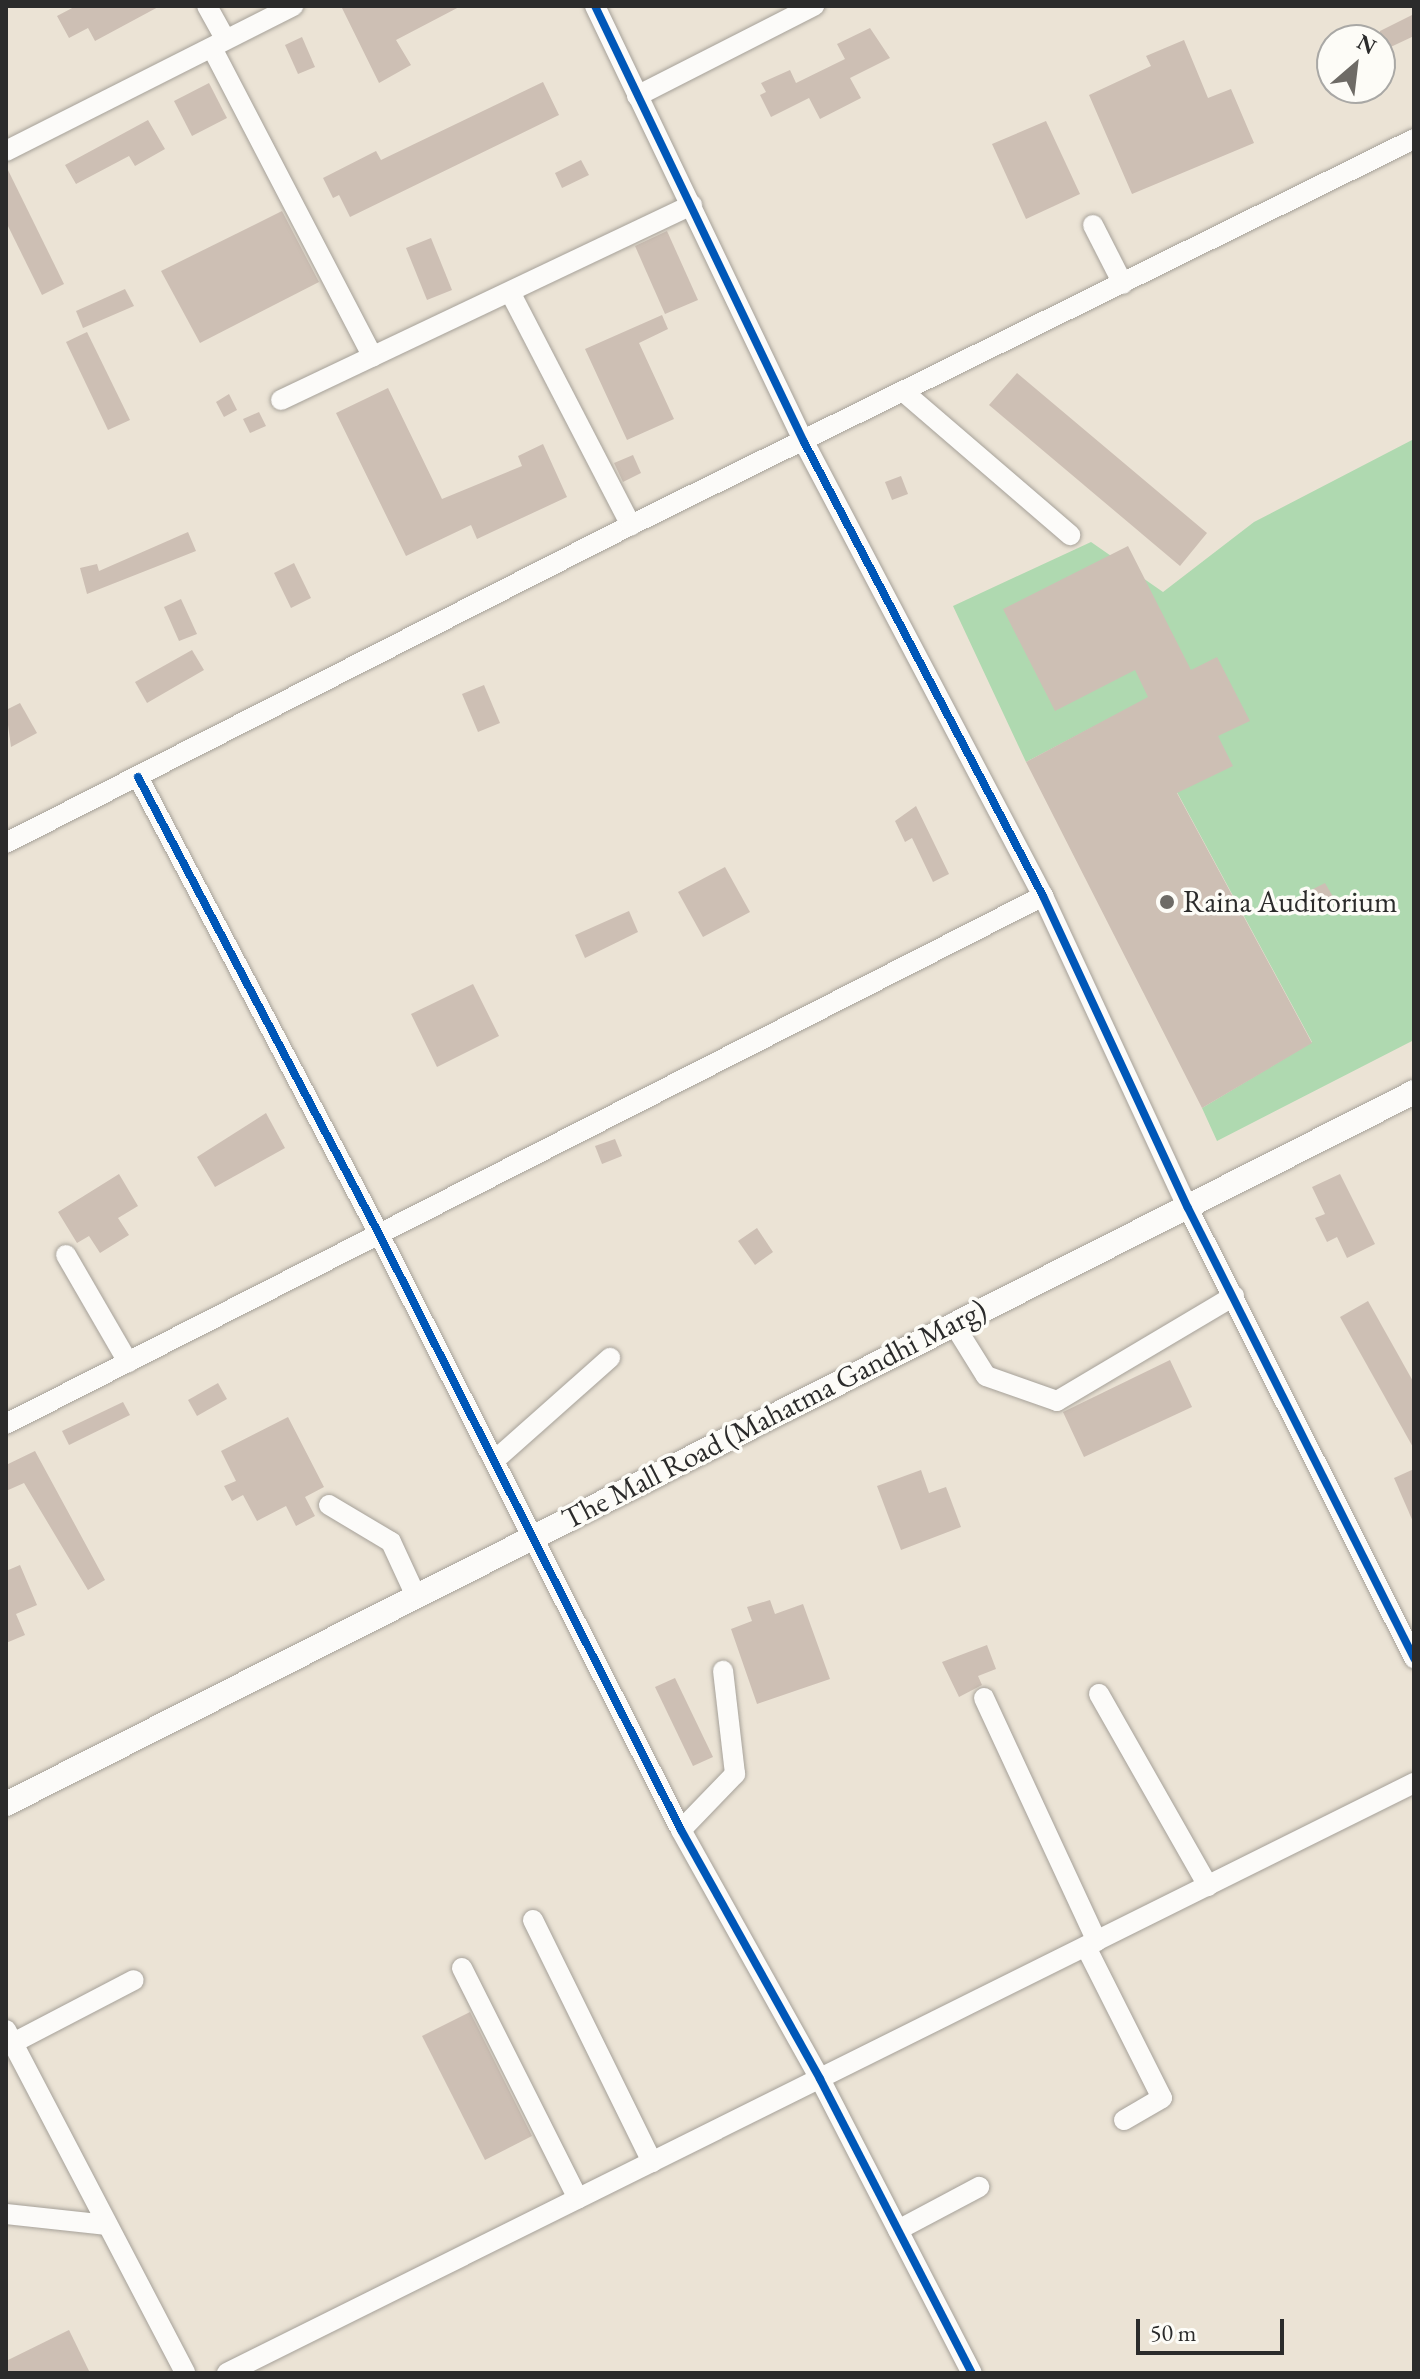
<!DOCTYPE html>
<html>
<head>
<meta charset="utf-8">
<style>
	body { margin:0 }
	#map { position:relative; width:1420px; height:2379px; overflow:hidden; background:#ebe3d5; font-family:"EB Garamond",serif }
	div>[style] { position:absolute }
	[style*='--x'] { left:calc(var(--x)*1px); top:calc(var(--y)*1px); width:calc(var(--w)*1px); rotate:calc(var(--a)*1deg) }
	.green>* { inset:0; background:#afd9b0 }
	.building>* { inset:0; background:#cdbfb4 }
	.roads { filter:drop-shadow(0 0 2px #a6a199) drop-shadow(0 0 2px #a6a199) }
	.minor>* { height:20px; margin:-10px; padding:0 10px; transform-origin:10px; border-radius:10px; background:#fcfbf9 }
	.tertiary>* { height:24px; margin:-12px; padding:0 12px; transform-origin:12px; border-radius:12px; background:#fcfbf9 }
	.cycleway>* { height:8px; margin:-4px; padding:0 4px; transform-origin:4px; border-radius:4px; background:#0057b8 }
	.dots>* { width:22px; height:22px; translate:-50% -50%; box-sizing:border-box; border:4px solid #fdfcf7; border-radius:50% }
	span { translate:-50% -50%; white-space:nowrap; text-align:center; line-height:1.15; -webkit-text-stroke:7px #fdfcf7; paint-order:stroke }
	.poi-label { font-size:30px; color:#2b2b2b }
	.left { translate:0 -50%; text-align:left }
	.street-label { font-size:30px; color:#2b2b2b }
	.frame { position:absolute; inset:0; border:8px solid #2b2b2b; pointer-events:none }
	.north { position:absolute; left:1316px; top:24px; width:80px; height:80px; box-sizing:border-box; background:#fdfcf7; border:2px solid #a9a8a5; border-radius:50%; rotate:28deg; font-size:22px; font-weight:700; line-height:32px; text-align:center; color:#2b2b2b }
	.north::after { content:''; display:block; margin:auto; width:28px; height:36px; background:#6e6b66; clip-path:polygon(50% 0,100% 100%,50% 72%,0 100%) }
	.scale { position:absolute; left:1136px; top:2319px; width:148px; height:36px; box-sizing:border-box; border:4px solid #2b2b2b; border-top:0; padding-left:10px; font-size:24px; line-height:28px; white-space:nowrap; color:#2b2b2b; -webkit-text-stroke:6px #fdfcf7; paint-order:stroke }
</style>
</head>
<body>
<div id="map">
	<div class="green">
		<i style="clip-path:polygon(1414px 439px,1414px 1040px,1217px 1141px,1202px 1108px,1312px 1042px,1131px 707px,1026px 762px,953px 606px,1091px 542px,1163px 592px,1254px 522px)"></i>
	</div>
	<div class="building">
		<i style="clip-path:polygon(76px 6px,160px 6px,95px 41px,88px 28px,69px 38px,57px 16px)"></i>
		<i style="clip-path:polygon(341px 6px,461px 6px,396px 40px,411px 65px,379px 83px)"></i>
		<i style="clip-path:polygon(1414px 14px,1414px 36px,1380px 52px,1380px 31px)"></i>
		<i style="clip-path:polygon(870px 28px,890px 58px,850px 78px,861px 98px,820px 119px,809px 98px,771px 117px,760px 95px,766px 92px,761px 83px,790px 70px,796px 83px,845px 59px,837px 44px)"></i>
		<i style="clip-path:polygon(302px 37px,315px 67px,298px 74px,285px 45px)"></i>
		<i style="clip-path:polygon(1184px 40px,1208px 98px,1231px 89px,1254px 143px,1132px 194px,1089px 95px,1151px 66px,1146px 56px)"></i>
		<i style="clip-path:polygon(543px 82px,559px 115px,350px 217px,339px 195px,333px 198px,323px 178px,376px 151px,381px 160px)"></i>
		<i style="clip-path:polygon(209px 83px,227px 118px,192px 136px,174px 101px)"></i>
		<i style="clip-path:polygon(148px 120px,165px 149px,135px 166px,129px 156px,76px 184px,65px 165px)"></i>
		<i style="clip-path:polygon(1046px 121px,1080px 194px,1026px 219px,992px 144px)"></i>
		<i style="clip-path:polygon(581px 160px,589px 175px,562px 188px,555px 173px)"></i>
		<i style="clip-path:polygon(6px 166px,64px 284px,42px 295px,6px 222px)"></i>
		<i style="clip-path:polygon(282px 211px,319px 282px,200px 343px,161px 271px)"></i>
		<i style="clip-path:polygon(667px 231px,698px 300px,665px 314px,635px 246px)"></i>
		<i style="clip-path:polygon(431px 238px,452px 290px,427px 300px,406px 248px)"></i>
		<i style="clip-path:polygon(125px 289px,134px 306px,83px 328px,76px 311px)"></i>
		<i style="clip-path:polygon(662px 315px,668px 329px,639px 343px,674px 419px,627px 440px,585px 349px)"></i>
		<i style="clip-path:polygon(87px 332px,130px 420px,108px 430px,66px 342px)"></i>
		<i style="clip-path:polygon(1017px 373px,1207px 533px,1180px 566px,989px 405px)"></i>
		<i style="clip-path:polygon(388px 388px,442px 499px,522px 466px,518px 456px,543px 444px,567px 497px,477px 539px,471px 525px,406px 556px,336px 413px)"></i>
		<i style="clip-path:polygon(229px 394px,237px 410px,224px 417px,216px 402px)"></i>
		<i style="clip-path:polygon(259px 412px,266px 426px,250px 433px,243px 419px)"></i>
		<i style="clip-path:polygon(633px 455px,641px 473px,623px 482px,614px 463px)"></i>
		<i style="clip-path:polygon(901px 476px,908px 494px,892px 500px,885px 482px)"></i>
		<i style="clip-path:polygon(188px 532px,196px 551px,87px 594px,80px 568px,97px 564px,99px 571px)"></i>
		<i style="clip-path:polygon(1128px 546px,1191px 670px,1217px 657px,1250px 721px,1218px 736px,1233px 766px,1177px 793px,1312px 1043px,1202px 1108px,1026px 762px,1148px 697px,1135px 670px,1055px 711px,1003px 609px)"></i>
		<i style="clip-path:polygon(294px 563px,311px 598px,291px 608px,274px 573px)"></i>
		<i style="clip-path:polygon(181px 599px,197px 634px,179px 641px,164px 607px)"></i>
		<i style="clip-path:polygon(192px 650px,204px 670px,147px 703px,135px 682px)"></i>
		<i style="clip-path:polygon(484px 685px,500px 723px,478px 732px,462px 694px)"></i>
		<i style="clip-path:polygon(20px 703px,37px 733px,11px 747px,6px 710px)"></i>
		<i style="clip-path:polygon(916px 806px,949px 874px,933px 882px,912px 838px,905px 842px,895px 821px)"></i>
		<i style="clip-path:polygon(725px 867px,750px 912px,703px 937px,678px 892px)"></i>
		<i style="clip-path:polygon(1325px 883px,1335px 900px,1313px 912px,1303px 894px)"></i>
		<i style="clip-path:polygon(629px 911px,638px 932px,585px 958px,575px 935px)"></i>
		<i style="clip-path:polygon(473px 984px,499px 1036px,437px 1067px,411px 1014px)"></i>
		<i style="clip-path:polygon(266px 1113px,285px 1148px,215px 1187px,197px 1157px)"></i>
		<i style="clip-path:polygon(615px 1139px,622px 1156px,602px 1164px,595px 1146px)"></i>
		<i style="clip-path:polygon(119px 1174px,138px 1206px,118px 1218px,129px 1235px,100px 1253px,89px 1236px,77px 1243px,58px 1212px)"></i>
		<i style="clip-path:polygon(1340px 1174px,1375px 1244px,1347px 1258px,1337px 1237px,1327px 1242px,1315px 1218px,1325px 1214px,1312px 1187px)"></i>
		<i style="clip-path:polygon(757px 1228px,773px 1252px,755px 1265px,738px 1241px)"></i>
		<i style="clip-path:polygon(1368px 1301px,1414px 1383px,1414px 1449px,1340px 1317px)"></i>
		<i style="clip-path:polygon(1170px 1360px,1192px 1407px,1084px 1457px,1063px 1412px)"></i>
		<i style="clip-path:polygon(218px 1383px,227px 1399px,197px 1416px,188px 1400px)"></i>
		<i style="clip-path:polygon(123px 1402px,130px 1415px,69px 1445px,62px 1431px)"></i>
		<i style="clip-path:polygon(288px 1417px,324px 1487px,305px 1497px,315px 1516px,296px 1526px,286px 1506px,257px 1521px,243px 1495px,232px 1501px,224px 1486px,236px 1481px,221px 1451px)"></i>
		<i style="clip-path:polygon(35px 1451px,105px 1580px,88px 1590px,24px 1483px,6px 1491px,6px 1465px)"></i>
		<i style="clip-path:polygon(1414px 1469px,1414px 1524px,1394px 1478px)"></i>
		<i style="clip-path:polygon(921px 1470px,929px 1493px,946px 1487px,961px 1527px,901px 1550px,877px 1486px)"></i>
		<i style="clip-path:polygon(20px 1565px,37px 1605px,16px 1614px,25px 1635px,6px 1643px,6px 1571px)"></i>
		<i style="clip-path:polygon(770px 1600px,775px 1614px,803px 1604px,830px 1679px,757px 1704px,731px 1629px,752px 1621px,747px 1607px)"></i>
		<i style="clip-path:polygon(987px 1645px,996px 1669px,978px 1676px,982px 1685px,959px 1697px,942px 1662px)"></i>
		<i style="clip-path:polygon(675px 1678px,713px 1757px,693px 1766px,655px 1687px)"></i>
		<i style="clip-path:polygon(470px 2012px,532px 2136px,485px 2160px,422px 2036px)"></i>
		<i style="clip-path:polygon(69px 2330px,90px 2373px,6px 2373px,6px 2361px)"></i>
	</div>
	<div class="roads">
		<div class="minor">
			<i style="--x:207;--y:6;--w:38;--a:61"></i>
			<i style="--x:595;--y:6;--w:484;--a:64.4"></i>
			<i style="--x:804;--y:442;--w:513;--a:62.24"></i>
			<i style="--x:1043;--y:896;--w:344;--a:65.1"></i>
			<i style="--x:1188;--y:1208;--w:504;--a:63.33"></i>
			<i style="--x:212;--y:48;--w:348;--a:62.5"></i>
			<i style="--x:637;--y:96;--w:199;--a:-27"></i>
			<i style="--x:6;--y:151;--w:322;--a:-26.8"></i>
			<i style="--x:1093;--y:225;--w:66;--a:63"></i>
			<i style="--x:510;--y:292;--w:263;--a:62.6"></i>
			<i style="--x:905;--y:393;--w:218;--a:40.7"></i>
			<i style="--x:281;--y:400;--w:455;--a:-25.4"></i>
			<i style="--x:138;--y:777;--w:517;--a:62.19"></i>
			<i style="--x:379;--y:1234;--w:668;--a:63.13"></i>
			<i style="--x:681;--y:1830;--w:285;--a:60.8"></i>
			<i style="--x:820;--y:2079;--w:331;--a:62.7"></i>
			<i style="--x:6;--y:843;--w:701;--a:-26.97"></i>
			<i style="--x:631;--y:525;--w:873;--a:-26.24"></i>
			<i style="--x:66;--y:1255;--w:124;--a:59.9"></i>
			<i style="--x:953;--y:1323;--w:62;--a:58.1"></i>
			<i style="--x:986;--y:1376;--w:75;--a:19.4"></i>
			<i style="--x:1057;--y:1401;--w:206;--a:-30.7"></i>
			<i style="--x:6;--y:1424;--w:1164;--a:-26.98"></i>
			<i style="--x:495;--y:1460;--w:154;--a:-41.6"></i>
			<i style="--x:329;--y:1505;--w:72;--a:30.8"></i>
			<i style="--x:391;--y:1542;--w:60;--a:65.2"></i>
			<i style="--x:1099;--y:1694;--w:221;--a:60.4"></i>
			<i style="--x:984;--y:1698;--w:268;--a:65.1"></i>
			<i style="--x:681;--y:1830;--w:78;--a:-46"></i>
			<i style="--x:735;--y:1774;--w:104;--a:-96.6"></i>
			<i style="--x:533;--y:1920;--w:270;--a:63.8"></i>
			<i style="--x:1086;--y:1947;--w:169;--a:63.3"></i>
			<i style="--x:1162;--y:2098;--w:44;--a:149.9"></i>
			<i style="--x:462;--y:1968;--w:258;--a:63.3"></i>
			<i style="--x:6;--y:2030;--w:387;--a:62.4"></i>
			<i style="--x:13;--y:2043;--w:136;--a:-27.5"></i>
			<i style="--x:6;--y:2214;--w:102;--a:6.2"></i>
			<i style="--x:898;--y:2230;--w:92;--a:-28"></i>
			<i style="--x:227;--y:2373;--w:1326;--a:-26.43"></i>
		</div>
		<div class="tertiary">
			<i style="--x:6;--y:1804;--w:1578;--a:-26.82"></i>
		</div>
	</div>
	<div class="cycleway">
		<i style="--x:595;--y:6;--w:484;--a:64.4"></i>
		<i style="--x:804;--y:442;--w:513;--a:62.24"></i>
		<i style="--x:1043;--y:896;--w:344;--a:65.1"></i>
		<i style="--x:1188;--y:1208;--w:504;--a:63.33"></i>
		<i style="--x:138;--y:777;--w:517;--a:62.19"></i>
		<i style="--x:379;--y:1234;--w:668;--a:63.13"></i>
		<i style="--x:681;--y:1830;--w:285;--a:60.8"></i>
		<i style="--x:820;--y:2079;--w:331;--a:62.7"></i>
	</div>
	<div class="dots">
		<i style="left:1167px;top:902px;background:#6e6b66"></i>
	</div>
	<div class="poi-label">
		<span class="left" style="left:1183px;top:902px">Raina Auditorium</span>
	</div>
	<div class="street-label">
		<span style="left:774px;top:1414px;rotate:-27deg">The Mall Road (Mahatma Gandhi Marg)</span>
	</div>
	<div class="frame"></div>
	<div class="north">N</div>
	<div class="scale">50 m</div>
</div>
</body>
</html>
